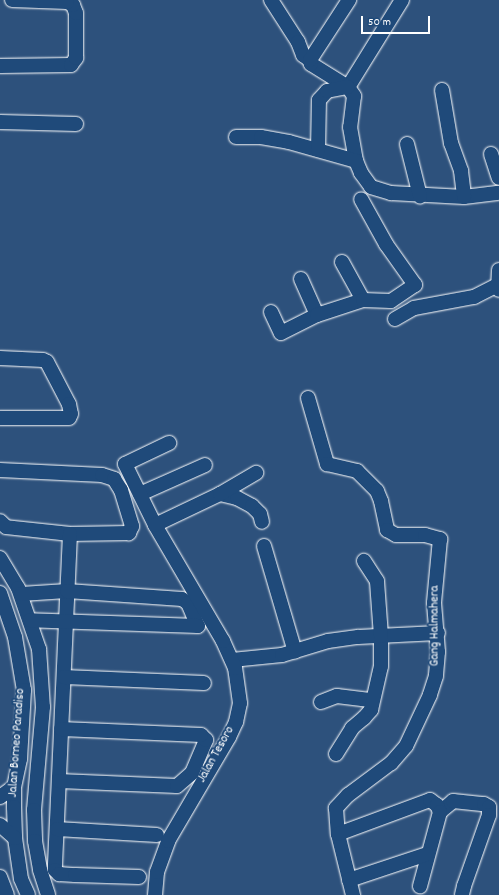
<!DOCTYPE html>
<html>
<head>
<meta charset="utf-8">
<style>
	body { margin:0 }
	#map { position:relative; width:499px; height:895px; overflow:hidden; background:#2d517c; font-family:Dekko,sans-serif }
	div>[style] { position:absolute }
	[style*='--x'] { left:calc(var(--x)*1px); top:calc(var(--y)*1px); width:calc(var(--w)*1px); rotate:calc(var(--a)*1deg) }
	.roads { filter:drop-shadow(0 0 1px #fff) drop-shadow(0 0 1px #fff) }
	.minor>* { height:14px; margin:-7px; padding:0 7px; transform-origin:7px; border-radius:7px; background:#1f4a7a }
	span { translate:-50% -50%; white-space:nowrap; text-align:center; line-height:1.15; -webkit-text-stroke:4px #1f4a7a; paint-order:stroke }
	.street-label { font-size:13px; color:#fff }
	.scale { position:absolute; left:361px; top:16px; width:69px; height:18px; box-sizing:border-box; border:2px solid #fff; border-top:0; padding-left:5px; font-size:12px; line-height:14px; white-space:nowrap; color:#fff; -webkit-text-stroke:3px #1f4a7a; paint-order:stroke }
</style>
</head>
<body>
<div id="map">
	<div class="roads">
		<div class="minor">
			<i style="--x:271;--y:0;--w:50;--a:57.3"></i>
			<i style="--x:298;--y:42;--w:14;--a:69"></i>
			<i style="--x:303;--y:55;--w:9;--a:36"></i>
			<i style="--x:402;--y:0;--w:102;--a:121.8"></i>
			<i style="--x:348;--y:87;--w:11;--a:56"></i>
			<i style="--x:354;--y:96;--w:31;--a:97"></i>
			<i style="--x:350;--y:127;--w:35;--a:80"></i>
			<i style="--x:356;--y:161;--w:13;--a:67"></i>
			<i style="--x:361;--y:173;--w:17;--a:54"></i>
			<i style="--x:371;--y:187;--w:21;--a:17"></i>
			<i style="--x:391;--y:193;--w:73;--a:3.1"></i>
			<i style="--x:464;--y:197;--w:35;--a:-7"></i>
			<i style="--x:0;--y:66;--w:71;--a:-0.8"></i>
			<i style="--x:71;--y:65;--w:9;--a:-54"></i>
			<i style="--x:76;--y:58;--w:45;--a:-90"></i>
			<i style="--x:76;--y:13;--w:9;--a:-111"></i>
			<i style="--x:73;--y:5;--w:7;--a:-153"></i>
			<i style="--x:67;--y:2;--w:55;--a:-177.9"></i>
			<i style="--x:348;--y:87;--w:44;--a:-148.1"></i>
			<i style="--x:311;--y:64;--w:4;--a:-104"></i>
			<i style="--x:310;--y:60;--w:72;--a:-57"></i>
			<i style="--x:442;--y:90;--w:54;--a:80.4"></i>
			<i style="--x:451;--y:143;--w:30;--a:70"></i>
			<i style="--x:461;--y:171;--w:26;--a:83"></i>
			<i style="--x:0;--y:122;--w:76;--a:1.5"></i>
			<i style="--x:236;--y:137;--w:25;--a:0"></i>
			<i style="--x:261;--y:137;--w:28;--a:10"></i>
			<i style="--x:289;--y:142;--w:70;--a:15.8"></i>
			<i style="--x:407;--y:144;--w:54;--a:76"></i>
			<i style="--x:318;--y:150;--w:50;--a:-88.9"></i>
			<i style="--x:319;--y:100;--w:12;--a:-48"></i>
			<i style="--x:327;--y:91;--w:21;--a:-11"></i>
			<i style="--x:491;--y:154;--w:25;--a:72"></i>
			<i style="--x:342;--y:262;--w:43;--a:61.1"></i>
			<i style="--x:499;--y:270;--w:17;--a:93"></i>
			<i style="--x:498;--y:287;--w:3;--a:72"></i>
			<i style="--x:301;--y:279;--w:39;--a:66"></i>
			<i style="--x:271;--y:312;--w:23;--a:65"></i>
			<i style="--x:281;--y:333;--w:40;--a:-26.6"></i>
			<i style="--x:317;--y:315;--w:48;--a:-18.1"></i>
			<i style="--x:363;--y:300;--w:28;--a:2"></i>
			<i style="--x:391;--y:301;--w:29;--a:-34"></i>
			<i style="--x:415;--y:285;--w:50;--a:-125.3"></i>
			<i style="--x:386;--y:244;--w:51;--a:-119.1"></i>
			<i style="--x:395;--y:319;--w:22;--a:-30"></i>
			<i style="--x:414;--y:308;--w:61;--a:-10.4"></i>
			<i style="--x:474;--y:297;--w:27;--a:-27"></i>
			<i style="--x:0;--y:358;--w:43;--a:2.7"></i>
			<i style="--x:43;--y:360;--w:4;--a:27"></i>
			<i style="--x:47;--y:362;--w:47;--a:62.4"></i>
			<i style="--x:69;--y:404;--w:10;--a:79"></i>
			<i style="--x:71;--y:414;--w:4;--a:117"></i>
			<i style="--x:69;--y:418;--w:69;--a:180"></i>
			<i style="--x:308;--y:398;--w:69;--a:73.9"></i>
			<i style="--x:327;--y:464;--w:31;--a:13"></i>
			<i style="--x:357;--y:471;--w:28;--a:45"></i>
			<i style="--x:377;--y:491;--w:11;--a:68"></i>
			<i style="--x:381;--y:501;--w:30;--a:78"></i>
			<i style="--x:387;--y:530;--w:10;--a:29"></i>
			<i style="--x:396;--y:535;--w:29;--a:0"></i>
			<i style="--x:425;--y:535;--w:16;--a:15"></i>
			<i style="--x:440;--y:539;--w:64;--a:95.4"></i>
			<i style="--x:434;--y:603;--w:49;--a:85.3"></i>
			<i style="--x:438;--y:652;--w:24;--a:95"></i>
			<i style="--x:436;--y:676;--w:20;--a:108"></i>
			<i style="--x:430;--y:695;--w:56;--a:115.2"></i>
			<i style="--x:406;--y:746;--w:23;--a:131"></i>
			<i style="--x:391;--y:763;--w:54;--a:143.3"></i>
			<i style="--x:348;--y:795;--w:18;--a:133"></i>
			<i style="--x:336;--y:808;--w:26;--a:86"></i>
			<i style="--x:338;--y:834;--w:63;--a:76.2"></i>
			<i style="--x:0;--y:470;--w:102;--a:2.8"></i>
			<i style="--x:102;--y:475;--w:13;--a:18"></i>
			<i style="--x:114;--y:479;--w:13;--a:58"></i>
			<i style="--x:121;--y:490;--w:38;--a:73"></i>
			<i style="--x:132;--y:526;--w:8;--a:113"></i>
			<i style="--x:129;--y:533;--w:59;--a:179"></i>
			<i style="--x:70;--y:534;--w:64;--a:-173.8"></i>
			<i style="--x:6;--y:527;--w:8;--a:-135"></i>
			<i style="--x:140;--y:494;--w:71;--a:-24"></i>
			<i style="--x:220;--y:494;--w:17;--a:13"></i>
			<i style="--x:237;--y:498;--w:17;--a:28"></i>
			<i style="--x:252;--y:506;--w:11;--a:45"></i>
			<i style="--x:260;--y:514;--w:8;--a:76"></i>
			<i style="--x:155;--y:525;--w:68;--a:-116.2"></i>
			<i style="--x:125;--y:464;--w:49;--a:-25.5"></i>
			<i style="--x:70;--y:534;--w:336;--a:92.6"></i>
			<i style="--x:55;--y:870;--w:6;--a:45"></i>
			<i style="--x:59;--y:874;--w:16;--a:4"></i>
			<i style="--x:75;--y:875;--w:64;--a:1.8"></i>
			<i style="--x:264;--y:546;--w:110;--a:73.7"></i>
			<i style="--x:0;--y:558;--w:35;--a:59"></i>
			<i style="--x:18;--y:588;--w:65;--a:71"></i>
			<i style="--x:39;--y:649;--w:58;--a:86.1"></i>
			<i style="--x:43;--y:707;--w:103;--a:95"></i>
			<i style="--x:34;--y:810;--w:31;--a:88"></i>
			<i style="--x:35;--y:841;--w:29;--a:80"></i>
			<i style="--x:40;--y:870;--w:26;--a:72"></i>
			<i style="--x:0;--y:593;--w:46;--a:71.2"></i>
			<i style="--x:15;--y:637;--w:54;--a:80.4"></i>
			<i style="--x:24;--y:690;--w:69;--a:93.3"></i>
			<i style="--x:20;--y:759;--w:29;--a:102"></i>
			<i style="--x:14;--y:787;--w:20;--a:90"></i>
			<i style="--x:14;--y:807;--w:31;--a:88"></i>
			<i style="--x:15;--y:838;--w:41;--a:81.7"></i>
			<i style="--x:21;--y:879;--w:17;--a:66"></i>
			<i style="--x:21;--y:594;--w:46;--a:-3.7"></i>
			<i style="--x:67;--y:591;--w:115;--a:4"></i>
			<i style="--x:182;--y:599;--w:7;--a:34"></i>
			<i style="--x:188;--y:603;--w:25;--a:67"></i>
			<i style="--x:198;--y:626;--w:168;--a:-178"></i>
			<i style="--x:232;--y:660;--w:50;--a:-5.7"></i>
			<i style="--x:282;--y:655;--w:48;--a:-16.9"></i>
			<i style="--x:328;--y:641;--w:30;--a:-8"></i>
			<i style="--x:358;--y:637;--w:80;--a:-2.9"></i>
			<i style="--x:64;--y:677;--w:140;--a:2.5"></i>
			<i style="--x:321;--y:702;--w:17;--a:-21"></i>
			<i style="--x:337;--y:696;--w:35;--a:7"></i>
			<i style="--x:336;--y:754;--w:31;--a:-58"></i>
			<i style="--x:352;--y:728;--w:16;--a:-40"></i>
			<i style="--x:364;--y:718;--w:11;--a:-49"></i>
			<i style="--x:371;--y:710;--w:45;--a:-77.2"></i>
			<i style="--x:381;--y:666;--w:30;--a:-90"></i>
			<i style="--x:381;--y:636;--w:55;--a:-94.2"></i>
			<i style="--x:377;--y:581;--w:24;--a:-123"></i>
			<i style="--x:59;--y:781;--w:118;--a:2.4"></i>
			<i style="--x:177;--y:786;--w:20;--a:-41"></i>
			<i style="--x:192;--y:773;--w:36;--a:-67"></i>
			<i style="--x:206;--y:740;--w:7;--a:-135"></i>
			<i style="--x:201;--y:735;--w:140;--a:-177.5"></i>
			<i style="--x:0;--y:797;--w:17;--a:-36"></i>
			<i style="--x:440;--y:812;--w:17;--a:-40"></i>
			<i style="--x:453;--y:801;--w:31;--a:6"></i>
			<i style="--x:484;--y:804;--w:6;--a:31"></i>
			<i style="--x:489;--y:807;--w:8;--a:90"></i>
			<i style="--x:489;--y:815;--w:75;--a:109.4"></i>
			<i style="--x:464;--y:886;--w:9;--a:103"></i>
			<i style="--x:0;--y:825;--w:20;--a:41"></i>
			<i style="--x:57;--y:829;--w:100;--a:3.4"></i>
			<i style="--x:338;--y:834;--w:98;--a:-20.3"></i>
			<i style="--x:430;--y:800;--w:9;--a:36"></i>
			<i style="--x:437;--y:805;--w:8;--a:67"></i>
			<i style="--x:440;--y:812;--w:77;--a:105.1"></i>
			<i style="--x:0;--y:877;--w:19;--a:69"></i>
			<i style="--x:349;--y:880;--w:82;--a:-18.4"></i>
			<i style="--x:155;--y:895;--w:23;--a:-85"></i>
			<i style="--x:157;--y:872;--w:33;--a:-70"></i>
			<i style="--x:168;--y:841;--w:121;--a:-59.6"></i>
			<i style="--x:229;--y:737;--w:17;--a:-65"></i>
			<i style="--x:236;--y:722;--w:19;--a:-78"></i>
			<i style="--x:240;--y:703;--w:35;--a:-98"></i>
			<i style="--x:235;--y:668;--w:30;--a:-114"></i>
			<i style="--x:223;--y:641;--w:134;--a:-120.4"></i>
			<i style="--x:155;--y:525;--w:72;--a:-25.5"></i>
			<i style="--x:220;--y:494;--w:42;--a:-30.3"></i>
		</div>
	</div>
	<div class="street-label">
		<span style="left:436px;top:626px;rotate:-90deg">Gang Halmahera</span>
		<span style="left:18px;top:743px;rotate:-86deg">Jalan Borneo Paradiso</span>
		<span style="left:217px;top:755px;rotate:-61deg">Jalan Tesoro</span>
	</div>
	<div class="scale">50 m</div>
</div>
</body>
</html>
